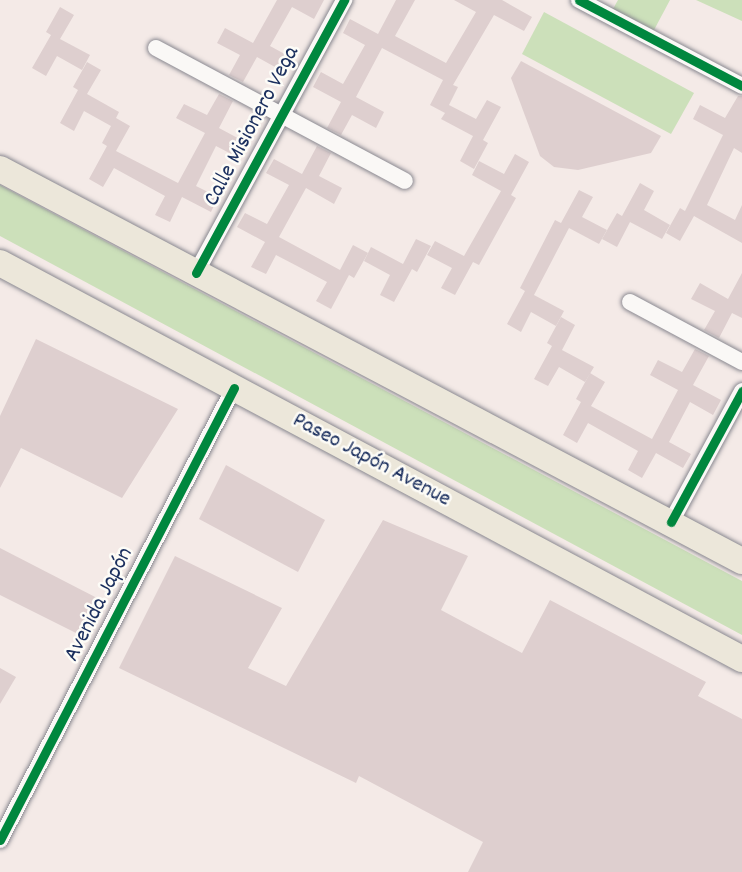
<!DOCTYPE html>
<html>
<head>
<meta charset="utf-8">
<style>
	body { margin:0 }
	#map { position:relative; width:742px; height:872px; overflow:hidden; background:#f4eae7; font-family:Dekko,sans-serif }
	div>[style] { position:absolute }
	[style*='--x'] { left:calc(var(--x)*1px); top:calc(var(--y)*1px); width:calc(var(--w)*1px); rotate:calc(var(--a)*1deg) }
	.green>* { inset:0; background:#cce0ba }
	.building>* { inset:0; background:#decfcf }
	.roads { filter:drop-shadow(0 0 2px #898890) drop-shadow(0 0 2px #898890) }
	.minor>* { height:16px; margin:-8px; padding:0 8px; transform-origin:8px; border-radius:8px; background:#faf8f6 }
	.primary>* { height:26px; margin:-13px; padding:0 13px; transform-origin:13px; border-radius:13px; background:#ece7da }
	.cycleway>* { height:9px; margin:-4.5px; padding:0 4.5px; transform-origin:4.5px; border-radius:4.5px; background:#00873e }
	span { translate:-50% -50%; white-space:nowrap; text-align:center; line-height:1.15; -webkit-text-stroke:5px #fdfcf7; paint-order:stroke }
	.street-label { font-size:23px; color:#1b2f5e }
</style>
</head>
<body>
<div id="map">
	<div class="green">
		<i style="clip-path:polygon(618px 0,670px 0,654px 30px,613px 9px)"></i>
		<i style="clip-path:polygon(696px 0,742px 0,742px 21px)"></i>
		<i style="clip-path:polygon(544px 12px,694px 93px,671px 134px,522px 54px)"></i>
		<i style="clip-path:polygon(0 185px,742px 581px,742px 635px,0 236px)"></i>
	</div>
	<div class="building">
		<i style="clip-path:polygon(277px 0,324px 0,314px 19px,292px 7px,270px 46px,292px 58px,284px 72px,257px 57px,243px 82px,229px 75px,240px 55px,217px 43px,225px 28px,253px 43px)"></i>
		<i style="clip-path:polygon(396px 0,415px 0,395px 36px,446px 63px,476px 12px,454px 0,502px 0,532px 17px,524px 31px,494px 15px,453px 85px,458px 87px,446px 111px,449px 105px,476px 119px,487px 100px,501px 107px,483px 140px,488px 143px,474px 169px,460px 161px,473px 136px,441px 119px,445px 113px,430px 105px,443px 80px,382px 48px,356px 97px,384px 112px,376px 128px,352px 115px,341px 135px,327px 128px,341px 102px,313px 87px,321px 72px,343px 84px,365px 45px,343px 33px,350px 19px,378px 34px)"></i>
		<i style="clip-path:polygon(60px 7px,74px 15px,60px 39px,90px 55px,82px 70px,57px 56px,46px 76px,32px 68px,51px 35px,46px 32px)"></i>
		<i style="clip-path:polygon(521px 61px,661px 136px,651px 153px,578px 170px,554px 167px,540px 156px,511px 78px)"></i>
		<i style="clip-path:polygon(87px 62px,101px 70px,87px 94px,119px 112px,116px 118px,130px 126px,116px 151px,178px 183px,205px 133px,176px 118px,184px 104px,207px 115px,219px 94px,233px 101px,219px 128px,247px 143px,239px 158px,216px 146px,196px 186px,218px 197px,211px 212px,182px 197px,170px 222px,155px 215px,165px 196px,114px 168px,103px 187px,89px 179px,107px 146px,102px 143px,111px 126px,84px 111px,74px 131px,60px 123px,78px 90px,73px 87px)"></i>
		<i style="clip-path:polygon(738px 96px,742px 96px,742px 153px,734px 148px,707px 205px,735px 220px,742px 205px,742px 243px,694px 216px,680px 241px,666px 233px,680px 208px,685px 211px,723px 135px,693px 119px,700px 105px,725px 118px)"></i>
		<i style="clip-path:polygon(317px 146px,331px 153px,319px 176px,342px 188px,334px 204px,306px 188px,279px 237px,340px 270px,353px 245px,368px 253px,354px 278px,349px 275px,331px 309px,316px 301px,327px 282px,299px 267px,276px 255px,266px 274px,251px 267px,265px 242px,237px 227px,245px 213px,267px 224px,289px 185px,266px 173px,274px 159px,302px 174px)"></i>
		<i style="clip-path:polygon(515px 154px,529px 162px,511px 195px,516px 198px,479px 265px,473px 262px,455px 295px,441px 288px,452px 268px,427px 255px,435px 241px,464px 256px,501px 191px,472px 175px,479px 161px,504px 174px)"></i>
		<i style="clip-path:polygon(640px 183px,654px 191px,644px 210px,670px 225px,662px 239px,630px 222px,617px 247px,602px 239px,617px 213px,622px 216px)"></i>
		<i style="clip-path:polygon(579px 190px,593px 197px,582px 217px,607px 230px,599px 244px,569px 228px,534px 295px,564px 311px,556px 326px,531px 312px,521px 332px,507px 324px,525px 291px,520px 288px,555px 220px,561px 223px)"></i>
		<i style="clip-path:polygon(416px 239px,431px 246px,417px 272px,412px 269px,394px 302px,380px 295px,390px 275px,364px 261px,371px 247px,403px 264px)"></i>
		<i style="clip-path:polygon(742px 273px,742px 318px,732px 313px,719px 338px,704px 330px,715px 311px,691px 299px,700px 283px,728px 299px)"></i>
		<i style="clip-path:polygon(561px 317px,575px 325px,562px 350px,594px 367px,585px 382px,559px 367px,548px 386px,534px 379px,552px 346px,547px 343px)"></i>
		<i style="clip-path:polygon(36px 339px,178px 409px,122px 498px,21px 448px,0 488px,0 416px)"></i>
		<i style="clip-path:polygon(695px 349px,709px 356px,693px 385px,721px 400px,713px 415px,690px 402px,669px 442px,691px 454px,683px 468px,656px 453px,642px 478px,628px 470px,638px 451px,588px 423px,577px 443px,563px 435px,581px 402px,576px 399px,590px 373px,605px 382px,591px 406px,652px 439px,678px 390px,650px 375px,658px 360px,682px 372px)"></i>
		<i style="clip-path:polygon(226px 465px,325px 520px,298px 572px,199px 519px)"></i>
		<i style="clip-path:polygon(383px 520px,468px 556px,441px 610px,522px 653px,550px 600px,706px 682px,698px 696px,742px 719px,742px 872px,468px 872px,483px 842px,359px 776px,356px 783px,119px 668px,175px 556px,282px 608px,248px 668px,286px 686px)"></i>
		<i style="clip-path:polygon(0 548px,99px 599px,78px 634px,0 595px)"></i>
		<i style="clip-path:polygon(0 668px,16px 677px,0 704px)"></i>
	</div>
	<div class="roads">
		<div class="minor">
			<i style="--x:579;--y:0;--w:184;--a:27.8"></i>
			<i style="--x:156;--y:48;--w:282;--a:28.1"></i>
			<i style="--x:196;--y:273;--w:311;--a:-61.5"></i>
			<i style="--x:630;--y:302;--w:127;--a:28.2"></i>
			<i style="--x:671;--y:522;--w:149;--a:-61.5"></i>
			<i style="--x:0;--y:840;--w:509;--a:-62.63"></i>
		</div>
		<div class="primary">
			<i style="--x:0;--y:169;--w:839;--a:27.85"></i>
			<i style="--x:0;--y:263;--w:841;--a:28.09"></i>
		</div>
	</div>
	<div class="cycleway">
		<i style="--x:579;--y:0;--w:184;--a:27.8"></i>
		<i style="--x:196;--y:273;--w:311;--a:-61.5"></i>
		<i style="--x:671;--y:522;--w:149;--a:-61.5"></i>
		<i style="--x:0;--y:840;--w:509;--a:-62.63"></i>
	</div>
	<div class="street-label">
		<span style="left:253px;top:127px;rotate:-62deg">Calle Misionero Vega</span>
		<span style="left:371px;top:461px;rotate:28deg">Paseo Japón Avenue</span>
		<span style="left:100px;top:605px;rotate:-63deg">Avenida Japón</span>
	</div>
</div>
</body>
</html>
